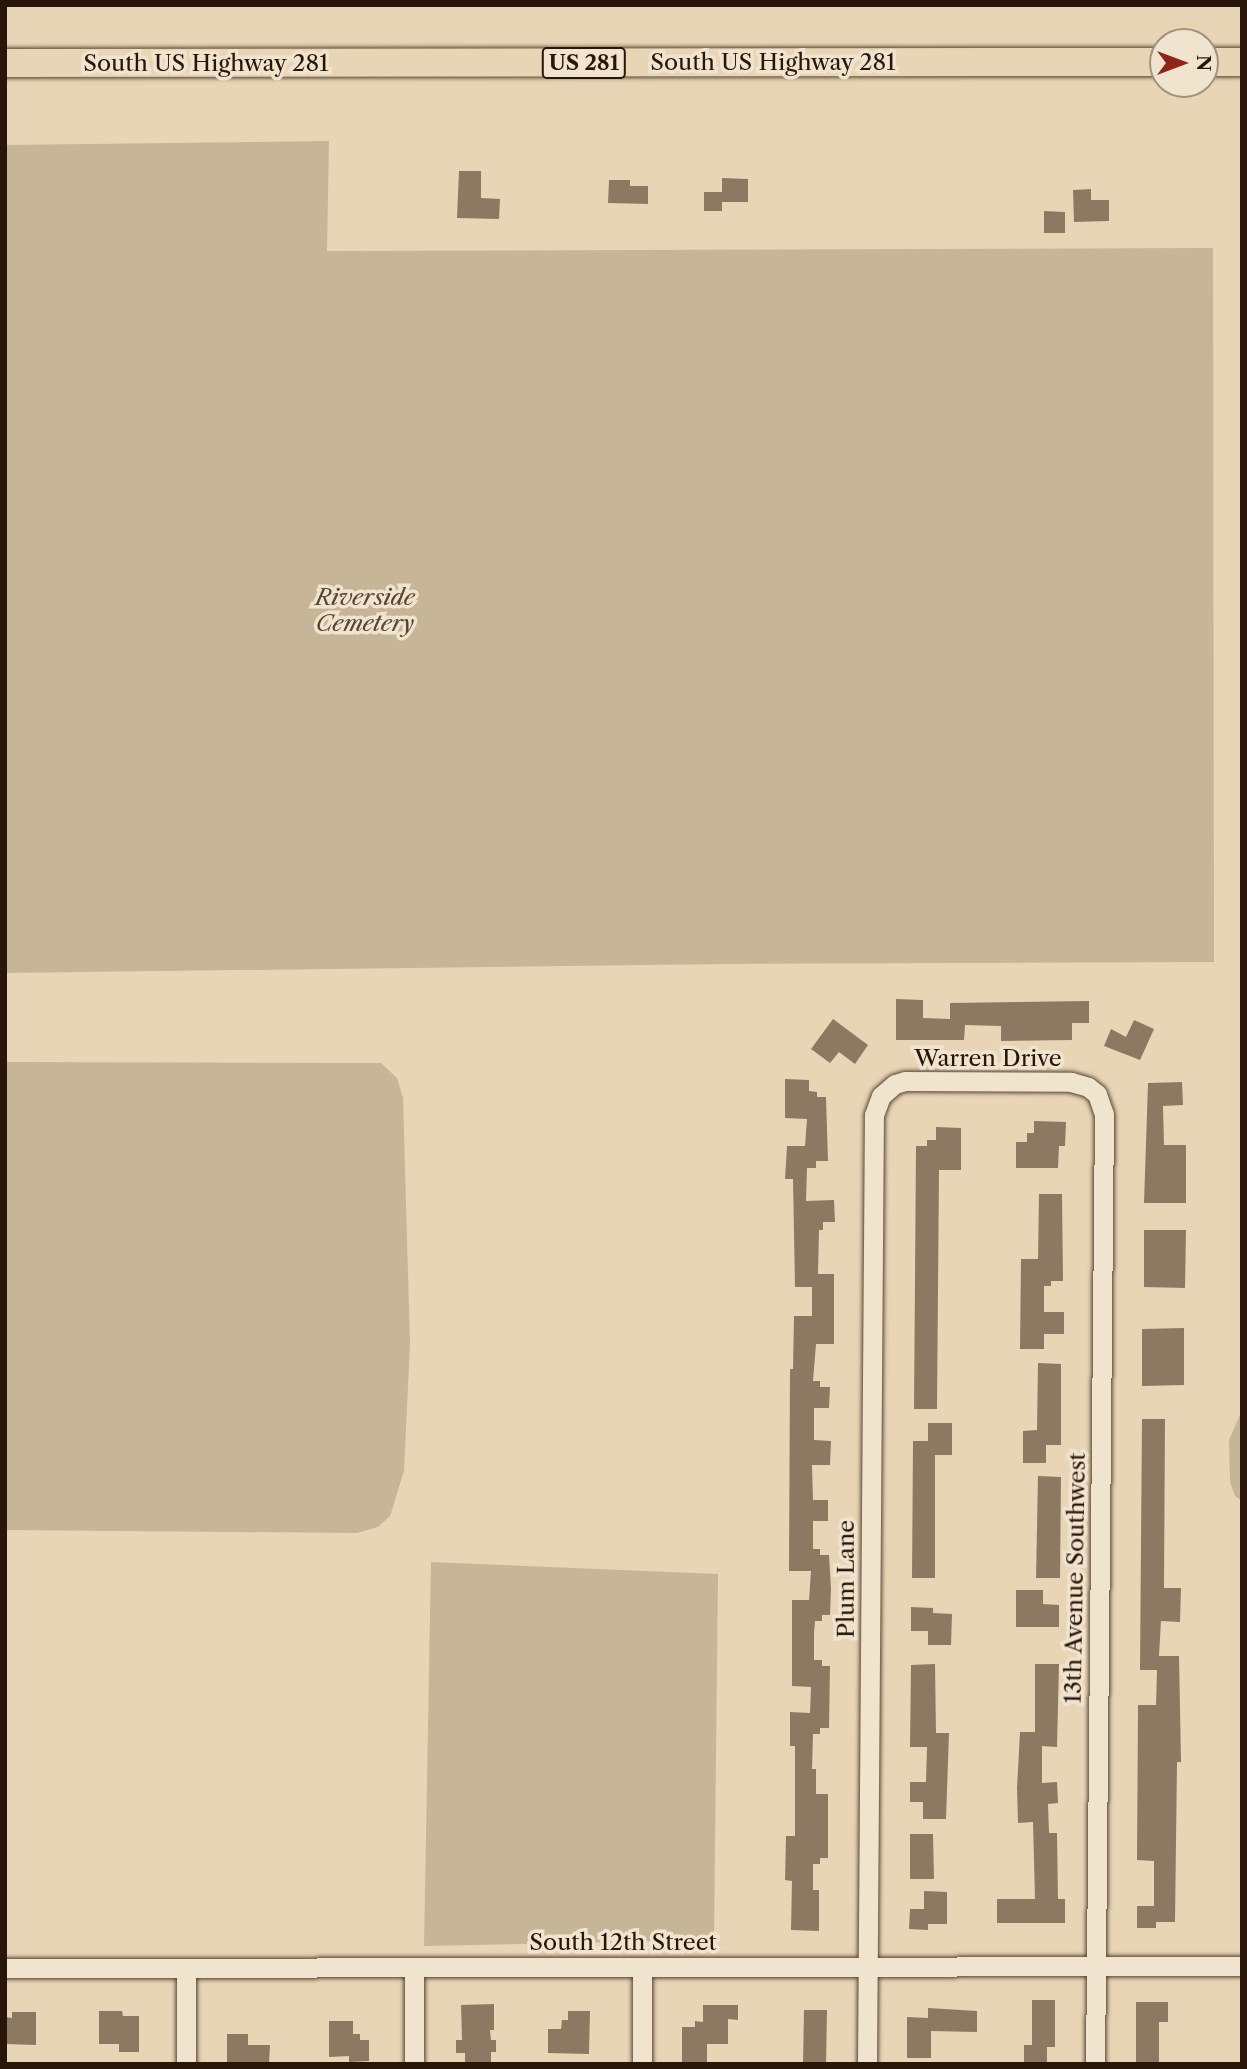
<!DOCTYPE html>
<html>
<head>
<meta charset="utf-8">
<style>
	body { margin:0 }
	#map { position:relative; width:1247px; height:2069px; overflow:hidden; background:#e8d5b5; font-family:"Libre Caslon Text",serif }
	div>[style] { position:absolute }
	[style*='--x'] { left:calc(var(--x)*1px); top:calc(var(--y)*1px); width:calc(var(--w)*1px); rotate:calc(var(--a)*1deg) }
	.green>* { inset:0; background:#c7b598 }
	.building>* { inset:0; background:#8c7962 }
	.roads { filter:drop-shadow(0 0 2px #584634) drop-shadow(0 0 2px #584634) }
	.minor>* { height:19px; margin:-9.5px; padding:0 9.5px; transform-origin:9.5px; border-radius:9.5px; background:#f0e4cf }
	.highway>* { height:28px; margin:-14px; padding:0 14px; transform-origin:14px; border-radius:14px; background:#e8d5b5 }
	span { translate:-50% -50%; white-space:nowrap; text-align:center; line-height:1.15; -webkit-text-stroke:7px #f0e4cf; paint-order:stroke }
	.shield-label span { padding:2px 5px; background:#f0e4cf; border:2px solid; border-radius:5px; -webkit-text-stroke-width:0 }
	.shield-label { font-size:21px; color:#281609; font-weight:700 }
	.street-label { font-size:23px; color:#281609 }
	.park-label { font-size:23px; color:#584634; font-style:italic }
	.frame { position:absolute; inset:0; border:7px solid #281609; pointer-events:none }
	.north { position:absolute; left:1149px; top:28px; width:70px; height:70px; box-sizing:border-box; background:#f0e4cf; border:2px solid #a09280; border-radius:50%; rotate:90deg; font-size:19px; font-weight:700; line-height:28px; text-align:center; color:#281609 }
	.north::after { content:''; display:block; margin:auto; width:24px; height:32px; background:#8f2418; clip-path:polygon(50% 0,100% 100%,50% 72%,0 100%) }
</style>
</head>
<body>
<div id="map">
	<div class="green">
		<i style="clip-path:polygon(329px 141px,327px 251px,1213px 248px,1214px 962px,724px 964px,5px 973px,5px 145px)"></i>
		<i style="clip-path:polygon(5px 1062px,381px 1063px,397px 1078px,403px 1098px,410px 1343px,404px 1471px,390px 1516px,378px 1527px,357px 1533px,5px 1530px)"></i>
		<i style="clip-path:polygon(1242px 1410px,1242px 1501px,1235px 1496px,1230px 1482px,1229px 1440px)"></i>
		<i style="clip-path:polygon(431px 1562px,718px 1574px,714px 1940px,424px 1946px)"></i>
	</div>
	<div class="building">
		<i style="clip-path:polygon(459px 171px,481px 171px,481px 198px,500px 199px,499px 219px,457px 218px)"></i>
		<i style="clip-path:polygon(722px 178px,748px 179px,748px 202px,722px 202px)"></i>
		<i style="clip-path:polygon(609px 180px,630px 180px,630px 186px,648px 186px,648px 204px,608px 203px)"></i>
		<i style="clip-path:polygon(1091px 189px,1091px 200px,1109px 200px,1109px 221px,1074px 222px,1073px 190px)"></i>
		<i style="clip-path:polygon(704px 192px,722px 192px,722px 211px,704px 211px)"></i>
		<i style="clip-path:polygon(1044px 211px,1065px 212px,1065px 233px,1044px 233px)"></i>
		<i style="clip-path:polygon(896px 999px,923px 1000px,923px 1018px,950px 1019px,950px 1003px,1089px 1001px,1089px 1023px,1072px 1023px,1072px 1040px,1001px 1041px,1001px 1026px,965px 1025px,964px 1040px,896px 1040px)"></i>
		<i style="clip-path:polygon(833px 1019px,868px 1045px,855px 1064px,839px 1052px,830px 1063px,811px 1049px)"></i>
		<i style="clip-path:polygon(1134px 1020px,1154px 1029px,1140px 1060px,1104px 1046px,1111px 1029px,1126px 1037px)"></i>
		<i style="clip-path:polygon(785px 1079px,809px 1080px,809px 1091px,817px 1092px,817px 1097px,826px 1097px,828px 1161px,816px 1161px,816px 1168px,807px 1168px,806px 1201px,834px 1200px,835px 1222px,823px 1222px,823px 1230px,819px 1230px,818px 1274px,834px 1274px,834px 1344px,816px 1344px,813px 1381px,820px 1381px,820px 1387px,830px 1387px,829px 1408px,814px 1408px,814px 1440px,831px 1441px,830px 1465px,812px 1465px,813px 1500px,828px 1500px,828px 1521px,813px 1521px,813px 1549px,820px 1549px,820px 1555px,829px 1555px,831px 1589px,830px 1615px,822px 1615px,822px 1621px,815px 1621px,814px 1633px,814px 1660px,822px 1660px,822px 1666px,830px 1666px,829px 1728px,820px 1728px,820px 1734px,813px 1734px,812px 1769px,816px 1769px,816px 1794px,828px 1794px,828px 1858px,820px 1858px,820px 1864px,813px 1864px,813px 1890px,819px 1890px,819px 1931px,791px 1930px,792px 1881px,785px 1880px,786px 1836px,795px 1836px,795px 1746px,790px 1746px,790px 1712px,810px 1713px,811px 1687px,792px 1686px,792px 1600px,809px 1600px,811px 1571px,789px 1571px,790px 1369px,793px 1369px,794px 1316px,812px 1316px,812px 1287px,795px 1287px,793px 1179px,785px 1179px,787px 1146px,805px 1146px,807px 1119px,785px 1118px)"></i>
		<i style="clip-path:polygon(1182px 1082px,1183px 1105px,1163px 1106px,1164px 1145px,1186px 1145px,1186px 1203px,1144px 1203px,1148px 1083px)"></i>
		<i style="clip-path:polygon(1034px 1121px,1066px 1122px,1065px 1146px,1059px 1146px,1058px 1168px,1016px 1168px,1016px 1142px,1027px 1142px,1027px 1133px,1034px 1133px)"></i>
		<i style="clip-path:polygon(936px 1127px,961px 1128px,961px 1170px,939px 1170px,937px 1409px,914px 1409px,916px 1146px,927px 1146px,927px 1140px,936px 1140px)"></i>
		<i style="clip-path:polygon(1039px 1194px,1062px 1194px,1063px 1281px,1051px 1281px,1051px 1286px,1044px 1286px,1044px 1312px,1064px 1312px,1064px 1334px,1044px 1334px,1044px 1349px,1020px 1349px,1021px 1259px,1038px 1259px)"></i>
		<i style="clip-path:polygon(1144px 1230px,1186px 1230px,1185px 1288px,1144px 1287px)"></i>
		<i style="clip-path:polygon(1184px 1328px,1184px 1385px,1142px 1386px,1142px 1329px)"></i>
		<i style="clip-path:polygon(1038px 1363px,1061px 1364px,1061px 1445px,1046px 1445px,1046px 1463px,1023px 1463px,1023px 1431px,1037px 1430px)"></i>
		<i style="clip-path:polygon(1142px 1419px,1165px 1419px,1164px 1588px,1181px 1588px,1180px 1622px,1161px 1621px,1159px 1656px,1179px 1656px,1181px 1762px,1177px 1762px,1175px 1922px,1156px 1922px,1156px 1928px,1137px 1928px,1137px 1906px,1154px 1906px,1154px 1861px,1137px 1860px,1138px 1705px,1156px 1705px,1157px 1670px,1140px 1670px)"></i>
		<i style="clip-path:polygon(928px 1423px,952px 1423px,952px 1455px,935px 1455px,935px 1578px,912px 1578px,913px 1441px,928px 1441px)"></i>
		<i style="clip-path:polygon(1038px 1476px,1061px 1477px,1060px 1578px,1036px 1578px)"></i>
		<i style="clip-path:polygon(1016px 1590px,1043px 1590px,1043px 1604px,1059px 1605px,1059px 1627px,1016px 1627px)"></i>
		<i style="clip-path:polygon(911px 1607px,933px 1608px,933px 1613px,952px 1614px,951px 1645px,928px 1645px,928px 1631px,911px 1631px)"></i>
		<i style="clip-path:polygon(935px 1664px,936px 1733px,949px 1733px,946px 1819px,923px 1819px,923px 1802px,910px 1802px,910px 1782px,926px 1782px,927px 1747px,910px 1747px,911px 1665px)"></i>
		<i style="clip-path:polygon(1035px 1664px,1059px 1664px,1057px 1747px,1042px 1746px,1042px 1783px,1057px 1782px,1058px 1803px,1048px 1804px,1049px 1833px,1057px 1833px,1058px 1899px,1065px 1899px,1065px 1923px,997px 1923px,997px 1899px,1035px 1899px,1033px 1822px,1018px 1823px,1017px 1788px,1020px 1732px,1035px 1732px)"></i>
		<i style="clip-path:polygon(910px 1834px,933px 1834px,934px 1879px,910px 1879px)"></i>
		<i style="clip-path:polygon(924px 1891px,947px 1892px,947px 1924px,928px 1924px,928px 1930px,909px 1929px,910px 1909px,924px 1909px)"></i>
		<i style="clip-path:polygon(1032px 2000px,1055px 2000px,1055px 2047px,1047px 2047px,1047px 2064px,1024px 2064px,1024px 2045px,1032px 2045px)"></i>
		<i style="clip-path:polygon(1136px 2002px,1168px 2002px,1168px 2022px,1159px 2022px,1159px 2064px,1136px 2064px)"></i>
		<i style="clip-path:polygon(494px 2004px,494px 2030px,490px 2030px,491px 2040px,496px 2040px,496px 2052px,491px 2052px,491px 2064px,465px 2064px,465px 2053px,456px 2053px,456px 2040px,462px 2040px,461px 2005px)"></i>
		<i style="clip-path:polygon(703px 2005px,738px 2005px,738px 2020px,728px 2019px,728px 2044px,707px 2044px,707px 2063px,682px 2063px,682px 2027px,695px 2027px,695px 2021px,703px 2022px)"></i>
		<i style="clip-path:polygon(928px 2008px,977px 2011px,977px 2032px,931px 2031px,931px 2058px,907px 2058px,907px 2017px,928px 2018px)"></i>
		<i style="clip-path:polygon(804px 2010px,827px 2010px,826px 2064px,803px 2064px)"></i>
		<i style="clip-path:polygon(99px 2011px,122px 2011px,123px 2016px,139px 2016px,139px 2052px,119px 2052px,119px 2044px,99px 2044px)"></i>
		<i style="clip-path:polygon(568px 2011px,590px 2011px,589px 2054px,548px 2053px,548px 2029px,561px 2029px,562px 2020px,568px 2020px)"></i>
		<i style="clip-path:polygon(12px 2012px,36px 2012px,36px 2045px,5px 2044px,5px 2017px,12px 2018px)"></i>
		<i style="clip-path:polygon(329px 2021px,353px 2021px,353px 2034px,360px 2034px,360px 2040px,369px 2040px,369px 2061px,349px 2062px,349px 2056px,329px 2057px)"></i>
		<i style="clip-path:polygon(227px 2034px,248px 2034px,248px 2045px,270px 2045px,269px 2064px,227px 2064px)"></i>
	</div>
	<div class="roads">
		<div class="minor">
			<i style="--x:414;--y:1967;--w:97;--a:90"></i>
			<i style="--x:5;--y:1968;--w:1237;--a:-0.09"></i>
			<i style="--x:186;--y:2064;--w:96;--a:-90"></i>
			<i style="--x:642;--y:2064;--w:97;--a:-90"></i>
			<i style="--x:867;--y:2064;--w:949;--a:-89.58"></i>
			<i style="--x:874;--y:1115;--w:20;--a:-70"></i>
			<i style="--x:881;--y:1096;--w:18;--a:-41"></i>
			<i style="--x:895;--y:1084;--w:10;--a:-17"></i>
			<i style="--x:905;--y:1081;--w:166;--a:0.3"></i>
			<i style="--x:1071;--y:1082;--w:18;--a:16"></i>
			<i style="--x:1088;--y:1087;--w:11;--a:38"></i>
			<i style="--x:1097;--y:1094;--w:21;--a:71"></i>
			<i style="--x:1104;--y:1114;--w:950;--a:90.54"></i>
		</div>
		<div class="highway">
			<i style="--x:1205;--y:62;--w:37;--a:0"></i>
			<i style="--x:5;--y:63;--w:1158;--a:-0.05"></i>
		</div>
	</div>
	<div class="shield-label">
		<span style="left:584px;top:63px">US 281</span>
	</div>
	<div class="street-label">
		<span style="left:773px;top:62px">South US Highway 281</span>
		<span style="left:206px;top:63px">South US Highway 281</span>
		<span style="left:988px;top:1058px">Warren Drive</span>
		<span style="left:1075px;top:1578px;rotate:-89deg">13th Avenue Southwest</span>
		<span style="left:846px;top:1579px;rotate:-90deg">Plum Lane</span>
		<span style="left:623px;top:1942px">South 12th Street</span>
	</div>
	<div class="park-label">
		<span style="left:365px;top:610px">Riverside<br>Cemetery</span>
	</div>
	<div class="frame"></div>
	<div class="north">N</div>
</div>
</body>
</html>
